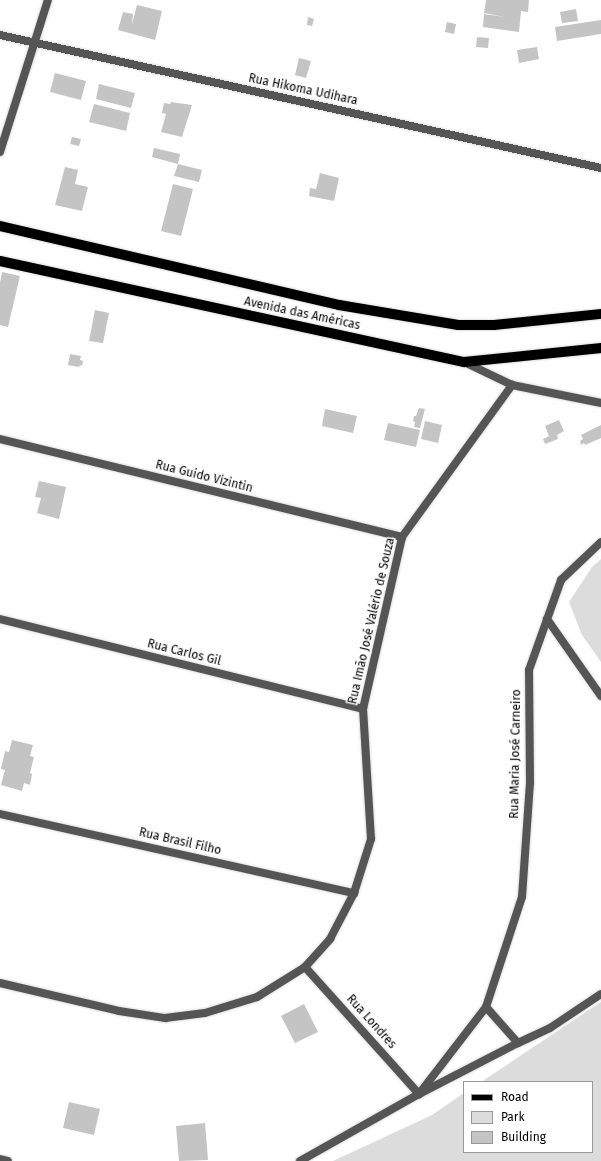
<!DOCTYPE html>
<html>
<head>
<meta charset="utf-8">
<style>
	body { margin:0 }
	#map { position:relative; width:601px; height:1161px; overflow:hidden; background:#fff; font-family:"Fira Sans",sans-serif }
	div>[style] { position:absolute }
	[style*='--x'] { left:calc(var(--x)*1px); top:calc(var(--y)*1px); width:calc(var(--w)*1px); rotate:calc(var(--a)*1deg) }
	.green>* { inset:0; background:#dcdcdc }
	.building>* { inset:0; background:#c4c4c4 }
	.roads { filter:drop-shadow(0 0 1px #dbdbdb) drop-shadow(0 0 1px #dbdbdb) }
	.minor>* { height:8px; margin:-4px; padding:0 4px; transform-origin:4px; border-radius:4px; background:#555 }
	.primary>* { height:10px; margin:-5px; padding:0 5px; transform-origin:5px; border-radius:5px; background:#000 }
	span { translate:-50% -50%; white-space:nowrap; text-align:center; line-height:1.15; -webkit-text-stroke:3px #fff; paint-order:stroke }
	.street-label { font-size:12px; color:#000 }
	.legend { position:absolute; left:463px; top:1081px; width:130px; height:72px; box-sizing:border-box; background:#fff; border:1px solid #999; margin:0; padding:5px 7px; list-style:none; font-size:12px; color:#000 }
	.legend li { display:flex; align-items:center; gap:8px; height:20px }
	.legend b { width:20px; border:1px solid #999 }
</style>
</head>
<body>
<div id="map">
	<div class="green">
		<i style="clip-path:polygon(601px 559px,601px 662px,582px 635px,569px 602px,592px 567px)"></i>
		<i style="clip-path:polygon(601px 1002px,601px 1161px,333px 1161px,432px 1115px,464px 1093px,464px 1152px,592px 1152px,592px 1082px,481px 1082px)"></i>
	</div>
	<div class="building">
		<i style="clip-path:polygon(486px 0,529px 0,528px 12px,521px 11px,519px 32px,483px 27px,484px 14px,505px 17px,484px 13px)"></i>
		<i style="clip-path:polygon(137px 5px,162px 11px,155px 40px,118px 30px,123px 12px,133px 14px,132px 24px)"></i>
		<i style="clip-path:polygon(576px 9px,578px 21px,562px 23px,560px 12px)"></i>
		<i style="clip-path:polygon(308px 17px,314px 19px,312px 26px,307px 25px)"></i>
		<i style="clip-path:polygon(601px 20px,601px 34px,557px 41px,555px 27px)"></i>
		<i style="clip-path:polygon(447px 22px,456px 24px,454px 34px,445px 32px)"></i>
		<i style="clip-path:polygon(477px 37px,489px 38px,488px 48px,476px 47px)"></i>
		<i style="clip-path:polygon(537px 47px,539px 59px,519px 63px,517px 50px)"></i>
		<i style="clip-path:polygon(299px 58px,311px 61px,306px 78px,295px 75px)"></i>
		<i style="clip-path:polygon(55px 73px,86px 81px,81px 100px,50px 92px)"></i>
		<i style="clip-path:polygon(99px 84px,135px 93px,131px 108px,96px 99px)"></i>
		<i style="clip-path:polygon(171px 102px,192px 105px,182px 137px,161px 132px,166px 114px,162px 113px,164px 103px,170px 104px)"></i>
		<i style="clip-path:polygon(94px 104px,130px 113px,126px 131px,89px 122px)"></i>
		<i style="clip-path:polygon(72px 137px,81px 139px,79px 146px,70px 144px)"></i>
		<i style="clip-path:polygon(154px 148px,180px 154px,178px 164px,152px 157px)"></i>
		<i style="clip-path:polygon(178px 164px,202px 170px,199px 182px,174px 176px)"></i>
		<i style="clip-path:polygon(65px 167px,78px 170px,75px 184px,88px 187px,82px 211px,55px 205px)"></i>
		<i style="clip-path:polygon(320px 173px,339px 178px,334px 201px,309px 196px,310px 188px,316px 189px)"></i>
		<i style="clip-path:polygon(173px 184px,193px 189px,181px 236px,161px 231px)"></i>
		<i style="clip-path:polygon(2px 272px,20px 276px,8px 327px,0 325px,0 283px)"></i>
		<i style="clip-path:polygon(95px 310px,109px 313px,103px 343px,89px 341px)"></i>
		<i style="clip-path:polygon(70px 354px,81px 356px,80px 360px,83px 361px,82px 366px,80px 365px,79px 367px,68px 365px)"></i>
		<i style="clip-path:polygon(419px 408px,425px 409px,420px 428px,414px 427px,415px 422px,413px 421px,414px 416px,416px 416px)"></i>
		<i style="clip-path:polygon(325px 409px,357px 416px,353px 433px,322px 426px)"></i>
		<i style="clip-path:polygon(559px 420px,564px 431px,557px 435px,558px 439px,545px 444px,543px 439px,549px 436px,545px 426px)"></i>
		<i style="clip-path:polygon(425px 421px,442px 425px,438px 443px,421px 439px)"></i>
		<i style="clip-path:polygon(388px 423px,420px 430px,416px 447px,384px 440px)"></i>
		<i style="clip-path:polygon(601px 425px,601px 438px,585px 445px,584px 443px,581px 445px,580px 441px,583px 439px,581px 435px)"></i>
		<i style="clip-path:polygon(39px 481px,66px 487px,59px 519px,37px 513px,41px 498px,35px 497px)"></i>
		<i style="clip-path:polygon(12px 740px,33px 745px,30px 756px,34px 757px,30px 773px,32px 774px,30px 785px,24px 783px,22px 791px,1px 785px,5px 770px,1px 769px,5px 751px,9px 752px)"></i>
		<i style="clip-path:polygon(304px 1004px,318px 1032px,295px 1043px,281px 1016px)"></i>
		<i style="clip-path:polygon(69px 1102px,100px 1109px,94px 1135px,63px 1128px)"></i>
		<i style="clip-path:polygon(205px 1123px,208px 1160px,179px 1161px,176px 1126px)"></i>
	</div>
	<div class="roads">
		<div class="minor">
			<i style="--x:0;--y:35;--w:616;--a:12.48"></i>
			<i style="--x:0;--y:152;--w:159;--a:-72.5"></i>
			<i style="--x:464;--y:362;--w:53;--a:25.6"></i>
			<i style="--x:512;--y:385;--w:91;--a:11.4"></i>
			<i style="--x:0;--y:439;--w:414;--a:13.7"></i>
			<i style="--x:0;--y:619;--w:374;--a:13.9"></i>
			<i style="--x:547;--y:619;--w:94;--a:55"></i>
			<i style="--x:0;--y:814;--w:363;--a:12.6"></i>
			<i style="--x:305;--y:967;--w:171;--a:48.1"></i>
			<i style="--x:0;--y:983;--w:122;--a:13.2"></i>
			<i style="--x:119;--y:1011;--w:47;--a:8.7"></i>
			<i style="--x:165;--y:1018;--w:40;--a:-7.1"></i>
			<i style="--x:205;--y:1013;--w:54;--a:-17.1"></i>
			<i style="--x:257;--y:997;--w:57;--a:-32"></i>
			<i style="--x:305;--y:967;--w:38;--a:-48"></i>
			<i style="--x:330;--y:939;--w:52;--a:-62.4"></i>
			<i style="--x:354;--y:893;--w:57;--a:-72.5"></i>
			<i style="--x:371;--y:839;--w:130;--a:-93.5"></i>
			<i style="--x:363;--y:709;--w:176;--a:-77.2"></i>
			<i style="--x:402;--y:537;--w:188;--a:-54.1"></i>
			<i style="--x:486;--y:1007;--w:48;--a:48.4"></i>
			<i style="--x:518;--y:1043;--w:35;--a:-25"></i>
			<i style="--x:550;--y:1028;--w:61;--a:-33.7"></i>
			<i style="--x:419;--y:1094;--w:110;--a:-52.4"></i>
			<i style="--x:486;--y:1007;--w:116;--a:-71.9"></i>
			<i style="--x:522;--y:897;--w:115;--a:-86"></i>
			<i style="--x:530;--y:782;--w:112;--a:-90.5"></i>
			<i style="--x:529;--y:670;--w:96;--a:-70.4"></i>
			<i style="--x:561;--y:580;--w:55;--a:-43.5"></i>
			<i style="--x:0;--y:1159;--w:8;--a:14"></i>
			<i style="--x:300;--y:1161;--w:137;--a:-29.4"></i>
			<i style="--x:419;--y:1094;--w:111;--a:-27.3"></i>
		</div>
		<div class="primary">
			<i style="--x:0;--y:226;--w:348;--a:13.1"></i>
			<i style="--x:339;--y:305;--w:121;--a:9.5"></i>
			<i style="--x:458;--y:325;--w:36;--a:0"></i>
			<i style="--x:494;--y:325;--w:108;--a:-5.9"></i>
			<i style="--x:0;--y:261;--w:475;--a:12.3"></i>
			<i style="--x:464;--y:362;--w:138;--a:-5.8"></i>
		</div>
	</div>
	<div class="street-label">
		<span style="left:303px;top:90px;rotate:12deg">Rua Hikoma Udihara</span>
		<span style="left:302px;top:314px;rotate:12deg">Avenida das Américas</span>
		<span style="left:204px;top:477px;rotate:14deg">Rua Guido Vizintin</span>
		<span style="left:372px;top:621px;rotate:-77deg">Rua Imão José Valério de Souza</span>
		<span style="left:184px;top:653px;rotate:14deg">Rua Carlos Gil</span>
		<span style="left:516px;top:754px;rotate:-89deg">Rua Maria José Carneiro</span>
		<span style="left:180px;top:842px;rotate:13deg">Rua Brasil Filho</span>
		<span style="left:371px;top:1022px;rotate:48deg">Rua Londres</span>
	</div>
	<ul class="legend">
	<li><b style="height:5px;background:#000"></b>Road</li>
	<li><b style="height:11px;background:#dcdcdc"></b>Park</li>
	<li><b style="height:11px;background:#c4c4c4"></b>Building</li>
	</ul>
</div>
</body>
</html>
